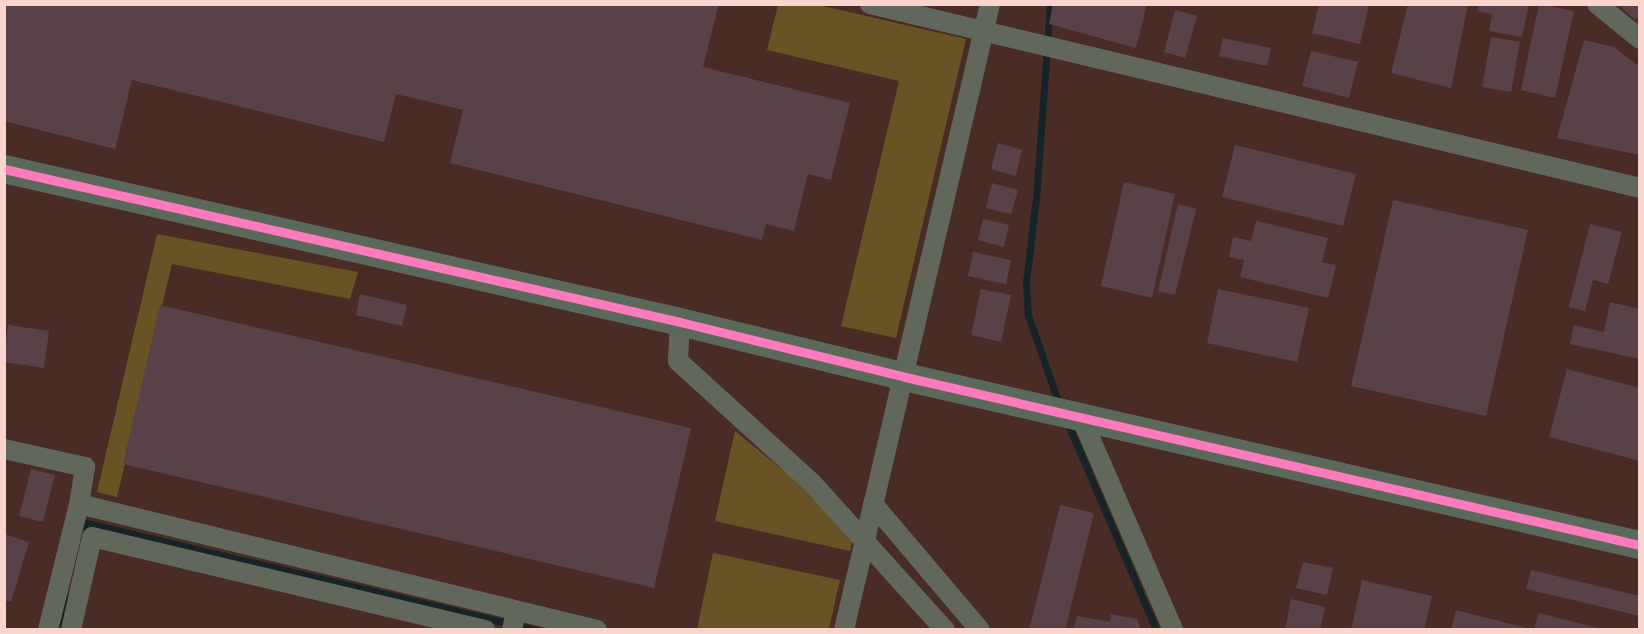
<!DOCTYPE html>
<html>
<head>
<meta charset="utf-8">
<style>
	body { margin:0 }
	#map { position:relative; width:1644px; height:634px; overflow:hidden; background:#4a2c27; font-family:Lora,serif }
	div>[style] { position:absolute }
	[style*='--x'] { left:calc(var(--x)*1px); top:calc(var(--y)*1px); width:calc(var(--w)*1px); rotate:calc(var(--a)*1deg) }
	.green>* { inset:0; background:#675323 }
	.stream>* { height:7px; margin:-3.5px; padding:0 3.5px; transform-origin:3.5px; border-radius:3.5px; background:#172427 }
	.building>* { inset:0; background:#584247 }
	.street>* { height:20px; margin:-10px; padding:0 10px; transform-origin:10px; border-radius:10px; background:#62675c }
	.secondary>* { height:28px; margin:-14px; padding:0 14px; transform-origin:14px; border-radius:14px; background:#5b695a }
	.cycleway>* { height:9px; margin:-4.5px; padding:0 4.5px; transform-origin:4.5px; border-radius:4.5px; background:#fd7abc }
	span { translate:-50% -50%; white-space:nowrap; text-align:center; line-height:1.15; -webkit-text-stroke:4.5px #592118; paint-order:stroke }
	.frame { position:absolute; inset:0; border:6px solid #f9d5cd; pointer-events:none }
</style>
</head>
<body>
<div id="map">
	<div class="green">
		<i style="clip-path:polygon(778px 5px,819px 5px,966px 39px,896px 338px,841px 326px,899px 81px,767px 50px)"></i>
		<i style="clip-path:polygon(157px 234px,358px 272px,350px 299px,172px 264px,117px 497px,97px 492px)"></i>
		<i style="clip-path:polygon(735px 431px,855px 529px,850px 551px,715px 521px)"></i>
		<i style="clip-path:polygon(713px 553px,840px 580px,829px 629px,697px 629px)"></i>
	</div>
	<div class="stream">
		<i style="--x:1050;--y:4;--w:195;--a:94.1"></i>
		<i style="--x:1036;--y:198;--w:85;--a:96.8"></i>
		<i style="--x:1026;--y:282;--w:33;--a:87"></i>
		<i style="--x:1028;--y:315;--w:94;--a:70.8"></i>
		<i style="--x:1067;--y:422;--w:226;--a:66.8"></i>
		<i style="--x:83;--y:538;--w:16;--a:-75"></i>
		<i style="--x:87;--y:523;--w:462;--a:13.4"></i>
		<i style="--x:61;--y:630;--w:32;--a:-77"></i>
	</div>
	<div class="building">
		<i style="clip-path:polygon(4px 4px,719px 4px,703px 67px,850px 103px,831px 180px,808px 174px,794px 231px,766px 224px,762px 240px,450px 163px,463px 110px,396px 94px,384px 142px,132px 80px,115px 149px,4px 121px)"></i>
		<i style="clip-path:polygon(1053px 4px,1147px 4px,1136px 48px,1049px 24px)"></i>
		<i style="clip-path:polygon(1319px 4px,1369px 4px,1360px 44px,1312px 33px)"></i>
		<i style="clip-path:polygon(1408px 4px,1468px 4px,1451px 88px,1391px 73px)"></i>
		<i style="clip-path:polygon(1479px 4px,1529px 4px,1522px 37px,1489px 31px,1492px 14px,1477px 11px)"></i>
		<i style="clip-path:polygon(1539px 4px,1574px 11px,1555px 98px,1521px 90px)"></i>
		<i style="clip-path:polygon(1618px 4px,1640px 4px,1640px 15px,1635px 20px)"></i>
		<i style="clip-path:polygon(1175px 10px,1197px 16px,1185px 58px,1164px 52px)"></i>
		<i style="clip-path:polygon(1491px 37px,1520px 42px,1511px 92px,1482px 87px)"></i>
		<i style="clip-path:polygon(1223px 38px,1271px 48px,1267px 66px,1219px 56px)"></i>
		<i style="clip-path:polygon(1584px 40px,1614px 47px,1640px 67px,1640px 155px,1557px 138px)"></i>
		<i style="clip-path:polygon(1311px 51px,1358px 62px,1349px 98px,1302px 86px)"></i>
		<i style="clip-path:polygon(998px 143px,1022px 150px,1016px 176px,991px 169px)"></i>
		<i style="clip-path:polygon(1235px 145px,1356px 174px,1343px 226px,1222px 197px)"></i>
		<i style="clip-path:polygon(1124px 182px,1175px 194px,1152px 298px,1101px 286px)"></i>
		<i style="clip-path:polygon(992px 183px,1018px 190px,1011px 214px,986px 208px)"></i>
		<i style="clip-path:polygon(1393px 200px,1528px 230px,1486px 416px,1351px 386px)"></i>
		<i style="clip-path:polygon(1178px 204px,1196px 209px,1175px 295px,1158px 291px)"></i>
		<i style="clip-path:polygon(983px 219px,1009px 225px,1004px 247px,978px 240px)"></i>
		<i style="clip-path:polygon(1256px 221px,1328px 238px,1322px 262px,1336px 265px,1328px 298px,1240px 277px,1244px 260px,1229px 257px,1233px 237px,1251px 241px)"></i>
		<i style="clip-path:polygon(1590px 224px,1622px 232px,1608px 284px,1593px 280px,1585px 311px,1569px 307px)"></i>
		<i style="clip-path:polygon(973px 252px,1011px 260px,1006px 284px,968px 276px)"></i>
		<i style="clip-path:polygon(981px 289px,1011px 295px,1001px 342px,971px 335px)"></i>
		<i style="clip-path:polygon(1218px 289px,1309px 308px,1297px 362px,1207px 343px)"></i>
		<i style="clip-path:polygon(360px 294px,407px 305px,402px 326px,356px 315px)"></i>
		<i style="clip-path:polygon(1610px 302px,1640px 309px,1640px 359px,1570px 344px,1574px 325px,1604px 332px)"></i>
		<i style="clip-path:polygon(160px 305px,691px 428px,654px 588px,123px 464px)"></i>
		<i style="clip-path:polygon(8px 325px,49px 331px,44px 368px,4px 362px)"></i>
		<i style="clip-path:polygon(1567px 369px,1640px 388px,1640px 461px,1549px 437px)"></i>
		<i style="clip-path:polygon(31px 469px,55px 475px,43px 522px,19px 516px)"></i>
		<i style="clip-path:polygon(1060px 505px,1094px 513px,1065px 630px,1029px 630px)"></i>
		<i style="clip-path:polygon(4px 534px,29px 542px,11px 602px,4px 600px)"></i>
		<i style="clip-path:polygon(1303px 562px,1333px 568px,1327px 595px,1296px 588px)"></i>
		<i style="clip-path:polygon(1531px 570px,1640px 596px,1640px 616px,1526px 589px)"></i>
		<i style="clip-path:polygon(1362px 580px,1432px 596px,1424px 630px,1351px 630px)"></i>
		<i style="clip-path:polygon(1291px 599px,1325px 607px,1320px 630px,1285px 630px)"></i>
		<i style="clip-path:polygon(1456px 610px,1530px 629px,1530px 630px,1451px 630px)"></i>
		<i style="clip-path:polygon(1539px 613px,1601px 629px,1601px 630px,1534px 630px)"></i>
		<i style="clip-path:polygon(1111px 614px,1137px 619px,1141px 630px,1073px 630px,1077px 616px,1110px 622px)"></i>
	</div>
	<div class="street">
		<i style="--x:870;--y:4;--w:792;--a:13.44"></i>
		<i style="--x:1597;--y:4;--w:55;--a:39.1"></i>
		<i style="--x:680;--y:322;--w:39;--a:93"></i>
		<i style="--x:678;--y:361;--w:183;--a:42.3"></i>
		<i style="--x:813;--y:484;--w:197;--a:47.9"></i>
		<i style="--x:1081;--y:417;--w:232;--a:66.6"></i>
		<i style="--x:4;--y:449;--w:83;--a:12.5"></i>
		<i style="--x:85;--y:467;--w:37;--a:99"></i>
		<i style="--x:79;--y:504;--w:130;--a:103.8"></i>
		<i style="--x:79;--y:504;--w:533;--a:13.67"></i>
		<i style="--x:873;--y:504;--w:165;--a:49.7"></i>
		<i style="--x:71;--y:630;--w:95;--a:-77.3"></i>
		<i style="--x:92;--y:537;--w:404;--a:13.3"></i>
		<i style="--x:512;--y:630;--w:19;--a:-78"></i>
		<i style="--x:844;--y:630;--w:643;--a:-76.87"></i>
	</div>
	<div class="secondary">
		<i style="--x:4;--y:169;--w:693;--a:12.75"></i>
		<i style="--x:680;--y:322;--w:232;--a:13.7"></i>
		<i style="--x:905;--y:377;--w:754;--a:12.88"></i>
	</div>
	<div class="cycleway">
		<i style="--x:4;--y:169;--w:693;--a:12.75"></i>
		<i style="--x:680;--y:322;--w:232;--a:13.7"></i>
		<i style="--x:905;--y:377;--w:754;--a:12.88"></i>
	</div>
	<div class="frame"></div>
</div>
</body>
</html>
